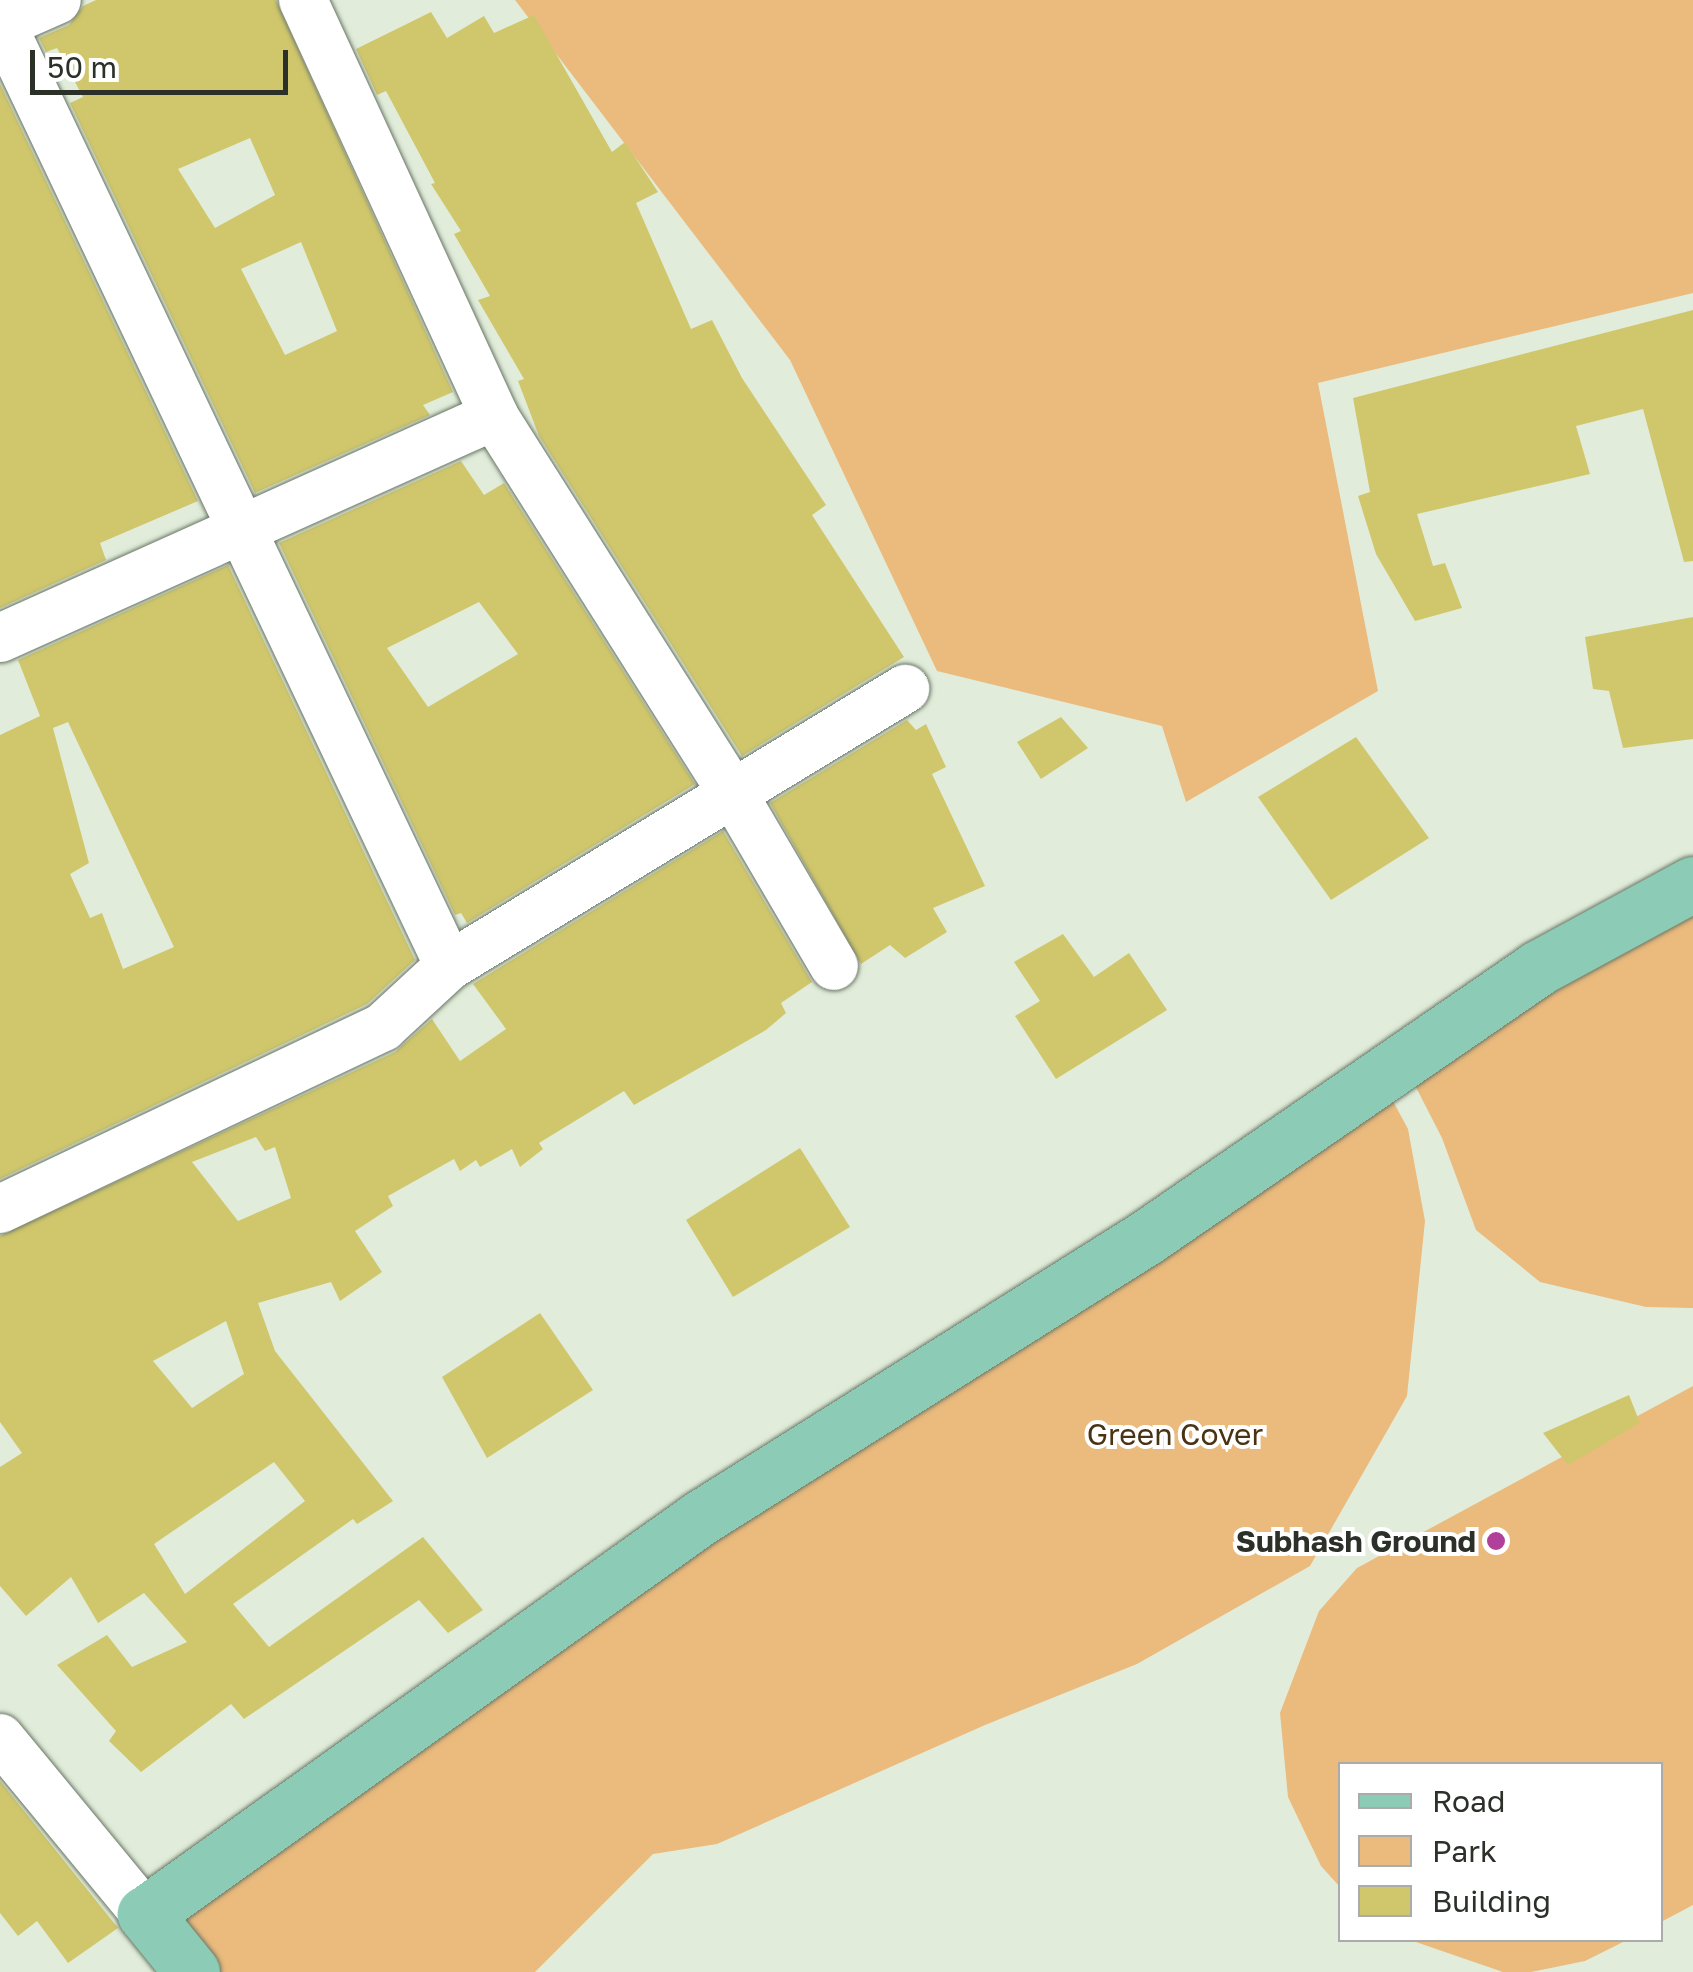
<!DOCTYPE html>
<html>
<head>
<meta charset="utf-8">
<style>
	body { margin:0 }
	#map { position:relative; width:1693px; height:1972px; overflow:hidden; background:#e1edda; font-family:"Golos Text",sans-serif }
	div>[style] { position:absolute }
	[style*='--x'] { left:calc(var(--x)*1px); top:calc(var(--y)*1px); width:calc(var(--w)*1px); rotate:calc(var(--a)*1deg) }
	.green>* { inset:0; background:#ebba7d }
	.building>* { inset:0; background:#d0c76d }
	.roads { filter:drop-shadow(0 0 2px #6a7565) drop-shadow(0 0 2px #6a7565) }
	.minor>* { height:48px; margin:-24px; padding:0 24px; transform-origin:24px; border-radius:24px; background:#fff }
	.major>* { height:55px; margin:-27.5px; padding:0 27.5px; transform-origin:27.5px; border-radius:27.5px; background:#8ccbb5 }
	.dots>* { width:28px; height:28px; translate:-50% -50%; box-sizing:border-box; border:5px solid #fff; border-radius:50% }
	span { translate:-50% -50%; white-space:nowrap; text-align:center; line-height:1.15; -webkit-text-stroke:8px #fff; paint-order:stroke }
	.park-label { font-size:30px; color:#4a3313 }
	.poi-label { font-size:30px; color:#2b3029; font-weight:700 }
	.right { translate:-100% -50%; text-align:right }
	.legend { position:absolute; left:1338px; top:1762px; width:325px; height:180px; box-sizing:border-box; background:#fff; border:2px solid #aaaca9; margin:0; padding:12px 18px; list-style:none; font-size:30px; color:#2b3029 }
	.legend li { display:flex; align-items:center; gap:20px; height:50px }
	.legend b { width:50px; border:2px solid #aaaca9 }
	.scale { position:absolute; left:30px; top:50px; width:258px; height:45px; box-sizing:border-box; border:5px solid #2b3029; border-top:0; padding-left:12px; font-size:30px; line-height:35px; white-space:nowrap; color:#2b3029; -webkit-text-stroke:8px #fff; paint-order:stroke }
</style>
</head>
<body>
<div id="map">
	<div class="green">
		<i style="clip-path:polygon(515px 0,1693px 0,1693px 293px,1318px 383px,1378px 691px,1186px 802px,1162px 726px,937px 671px,790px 360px)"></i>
		<i style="clip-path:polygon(1693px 884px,1693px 1308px,1646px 1307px,1540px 1282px,1476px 1230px,1442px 1138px,1403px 1062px)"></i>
		<i style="clip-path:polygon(1380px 1077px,1408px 1129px,1425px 1221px,1407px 1396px,1310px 1566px,1137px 1664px,985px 1725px,717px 1844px,653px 1854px,535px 1972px,192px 1972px,145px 1914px)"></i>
		<i style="clip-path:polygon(1693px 1386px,1693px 1905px,1661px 1922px,1660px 1764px,1340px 1764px,1340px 1887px,1321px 1866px,1288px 1797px,1280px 1713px,1319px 1611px,1357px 1568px)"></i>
		<i style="clip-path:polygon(1410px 1940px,1627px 1940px,1585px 1961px,1531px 1972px,1503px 1972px)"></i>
	</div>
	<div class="building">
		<i style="clip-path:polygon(evenodd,96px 0,276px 0,453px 392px,423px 405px,430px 415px,255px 493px,70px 103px,83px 97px,57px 48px,46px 52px,39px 38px,69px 25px,83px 6px,96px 0,250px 138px,275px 195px,215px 228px,178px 169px,250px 138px,96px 0,301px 242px,337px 331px,285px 355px,241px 269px,301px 242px)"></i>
		<i style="clip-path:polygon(431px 12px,447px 38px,484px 16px,494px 33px,534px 15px,612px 152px,625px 142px,658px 192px,636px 203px,691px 329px,712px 320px,742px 378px,826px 505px,812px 515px,904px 657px,742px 756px,539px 436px,518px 381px,524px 379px,478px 300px,490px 296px,454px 234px,461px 231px,431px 184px,435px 183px,386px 91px,377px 95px,356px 49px)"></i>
		<i style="clip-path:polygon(0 84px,198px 501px,100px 543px,106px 560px,0 608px)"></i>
		<i style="clip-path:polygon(1693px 310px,1693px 561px,1684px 562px,1643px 409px,1576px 426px,1590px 474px,1417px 514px,1433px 566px,1445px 563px,1462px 608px,1415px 621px,1376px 554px,1358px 496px,1370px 492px,1353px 398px)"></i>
		<i style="clip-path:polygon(evenodd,461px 461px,484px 495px,504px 483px,695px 784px,467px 923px,461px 913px,455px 915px,279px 543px,461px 461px,479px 602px,518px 654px,428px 707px,387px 648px,479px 602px)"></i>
		<i style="clip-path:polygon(evenodd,228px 565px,415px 960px,367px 1004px,0 1179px,0 735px,40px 716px,18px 660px,228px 565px,68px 722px,174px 947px,123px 969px,102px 913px,90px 918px,70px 874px,89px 863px,53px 728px,68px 722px)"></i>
		<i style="clip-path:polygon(1693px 617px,1693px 739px,1623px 748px,1609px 691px,1593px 689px,1585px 637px)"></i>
		<i style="clip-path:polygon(1061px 717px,1088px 748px,1041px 779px,1017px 742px)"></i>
		<i style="clip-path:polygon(907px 720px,916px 730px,926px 724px,946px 767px,932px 774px,985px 886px,933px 908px,947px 932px,905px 958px,890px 945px,861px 964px,770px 803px)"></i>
		<i style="clip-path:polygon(1356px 737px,1429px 838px,1331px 900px,1258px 797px)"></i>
		<i style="clip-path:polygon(evenodd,723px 831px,812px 982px,781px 1003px,786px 1013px,766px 1030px,634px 1105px,624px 1091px,539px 1143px,543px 1149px,520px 1167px,512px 1149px,480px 1167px,476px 1160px,460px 1171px,454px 1159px,388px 1196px,393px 1206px,355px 1231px,382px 1272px,340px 1301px,331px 1282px,258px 1303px,275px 1351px,393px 1501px,357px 1524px,353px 1519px,233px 1604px,269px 1647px,423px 1537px,483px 1610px,448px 1633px,419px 1600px,244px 1719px,231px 1704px,141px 1772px,109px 1741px,116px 1731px,57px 1665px,107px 1635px,132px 1667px,187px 1642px,144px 1593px,98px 1623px,71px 1577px,26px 1616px,0 1586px,0 1467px,22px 1453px,0 1422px,0 1236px,395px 1052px,432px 1019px,460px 1061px,506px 1029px,473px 984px,723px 831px,256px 1137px,265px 1151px,275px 1147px,291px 1198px,238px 1221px,192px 1162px,256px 1137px,723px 831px,226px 1321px,244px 1374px,192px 1408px,153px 1361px,226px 1321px,723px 831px,274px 1462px,305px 1501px,185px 1594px,154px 1544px,274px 1462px)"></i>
		<i style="clip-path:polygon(1063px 934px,1094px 977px,1129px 953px,1167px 1010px,1056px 1079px,1015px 1016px,1040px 1001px,1014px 962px)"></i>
		<i style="clip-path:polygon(800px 1148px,850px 1227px,733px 1297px,686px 1220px)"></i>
		<i style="clip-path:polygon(540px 1313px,593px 1390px,487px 1458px,442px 1377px)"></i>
		<i style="clip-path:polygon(1629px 1395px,1640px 1423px,1568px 1465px,1543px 1433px)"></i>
		<i style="clip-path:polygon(0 1781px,118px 1928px,68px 1963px,37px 1921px,18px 1936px,0 1913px)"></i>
	</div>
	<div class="roads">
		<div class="minor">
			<i style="--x:303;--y:0;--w:458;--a:65.3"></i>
			<i style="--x:494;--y:416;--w:449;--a:57.7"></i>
			<i style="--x:734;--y:795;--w:198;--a:59.7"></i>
			<i style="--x:0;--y:20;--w:1047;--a:64.61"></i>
			<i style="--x:0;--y:25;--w:62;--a:-23.7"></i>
			<i style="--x:0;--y:638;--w:542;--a:-24.2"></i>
			<i style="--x:0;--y:1209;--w:424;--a:-25.4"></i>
			<i style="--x:383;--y:1027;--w:90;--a:-42.7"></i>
			<i style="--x:449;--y:966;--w:534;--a:-31.28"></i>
			<i style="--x:0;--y:1738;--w:228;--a:50.5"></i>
		</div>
		<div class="major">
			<i style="--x:192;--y:1972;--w:75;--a:-129"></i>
			<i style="--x:145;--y:1914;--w:682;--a:-35.51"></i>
			<i style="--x:700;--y:1518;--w:528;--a:-32.15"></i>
			<i style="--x:1147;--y:1237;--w:475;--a:-34.5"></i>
			<i style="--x:1538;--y:968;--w:176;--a:-28.5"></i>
		</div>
	</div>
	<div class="dots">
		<i style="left:1496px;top:1541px;background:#b1409b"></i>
	</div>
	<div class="park-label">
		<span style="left:1175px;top:1434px">Green Cover</span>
	</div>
	<div class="poi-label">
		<span class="right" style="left:1476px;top:1541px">Subhash Ground</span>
	</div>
	<ul class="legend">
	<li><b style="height:12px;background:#8ccbb5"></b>Road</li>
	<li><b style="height:28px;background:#ebba7d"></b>Park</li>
	<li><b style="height:28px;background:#d0c76d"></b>Building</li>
	</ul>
	<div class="scale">50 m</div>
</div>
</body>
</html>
